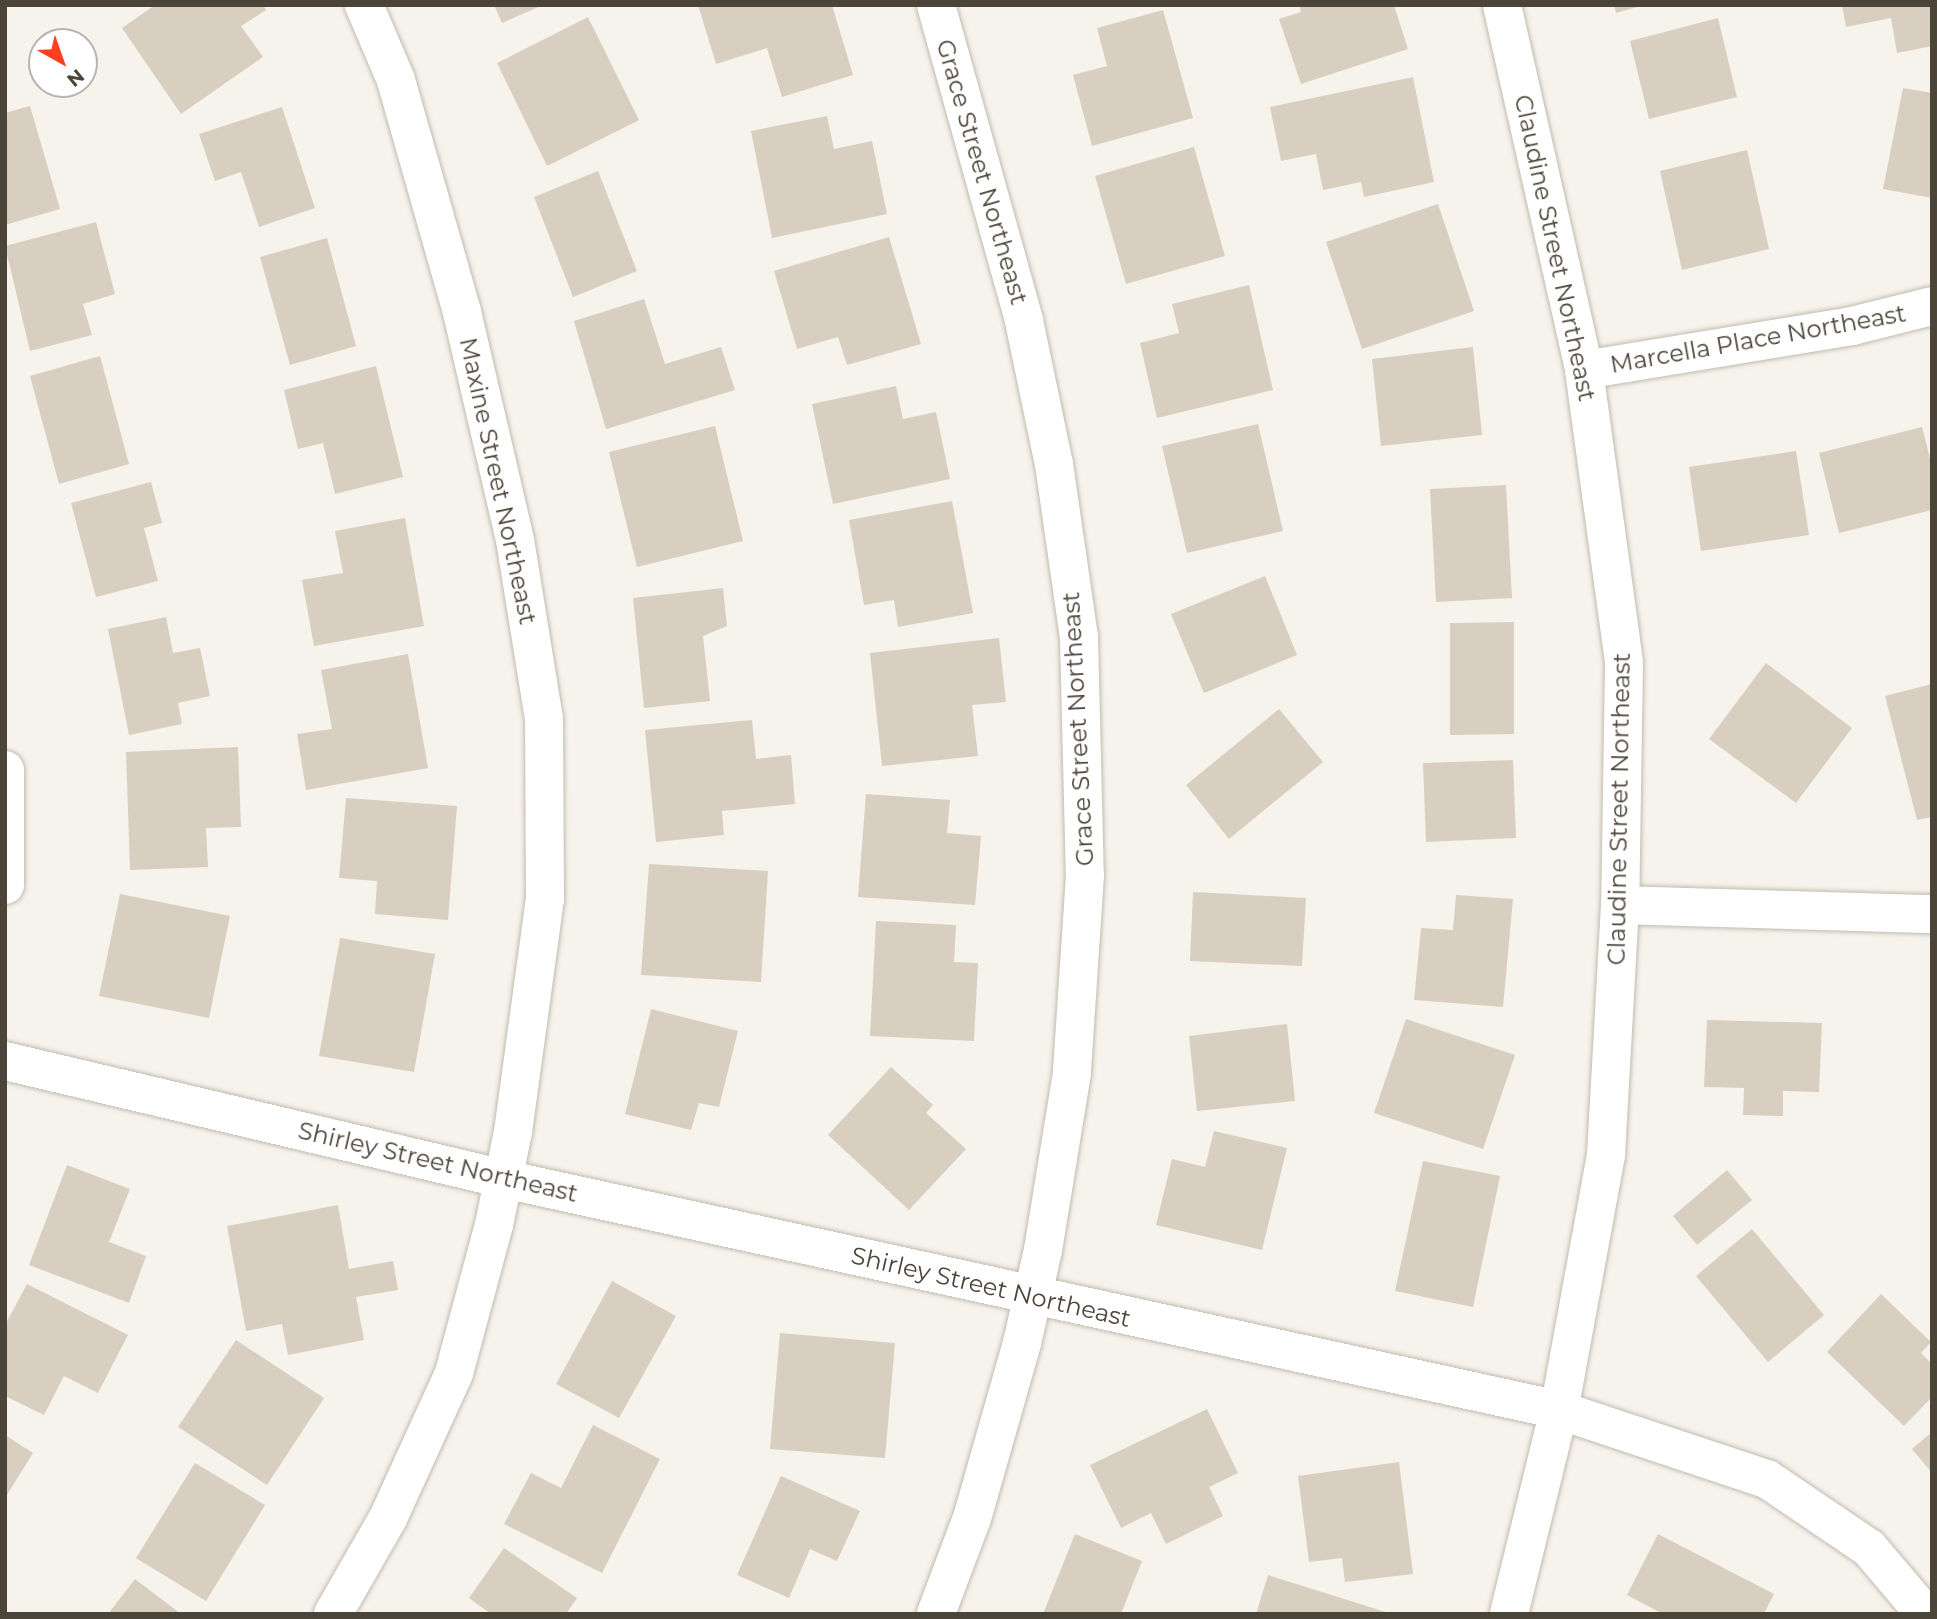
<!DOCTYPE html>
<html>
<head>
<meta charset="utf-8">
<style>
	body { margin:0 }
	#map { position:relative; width:1937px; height:1619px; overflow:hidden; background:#f6f3ec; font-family:Montserrat,sans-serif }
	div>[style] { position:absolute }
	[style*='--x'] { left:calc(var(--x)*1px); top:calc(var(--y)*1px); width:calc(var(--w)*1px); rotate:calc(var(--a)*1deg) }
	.building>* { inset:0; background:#d8cfc1 }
	.roads { filter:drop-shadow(0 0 2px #c2bbae) drop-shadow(0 0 2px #c2bbae) }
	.street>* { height:38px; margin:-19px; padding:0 19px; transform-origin:19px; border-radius:19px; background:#fff }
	span { translate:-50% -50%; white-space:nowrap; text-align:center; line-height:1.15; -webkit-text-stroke:7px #fff; paint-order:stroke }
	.street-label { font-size:24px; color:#4b4439 }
	.frame { position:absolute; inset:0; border:7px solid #4b4439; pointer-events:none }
	.north { position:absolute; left:28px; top:28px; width:70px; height:70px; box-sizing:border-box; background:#fff; border:2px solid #b7b4b0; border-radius:50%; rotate:140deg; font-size:19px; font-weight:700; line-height:28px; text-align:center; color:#4b4439 }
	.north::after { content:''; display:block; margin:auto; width:24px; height:32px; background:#fc3f1d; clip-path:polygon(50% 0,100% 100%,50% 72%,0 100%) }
</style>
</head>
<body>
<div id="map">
	<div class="building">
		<i style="clip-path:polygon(155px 5px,263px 5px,266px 10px,241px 26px,263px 57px,181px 114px,122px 28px)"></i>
		<i style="clip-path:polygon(494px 5px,543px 5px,502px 23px)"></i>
		<i style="clip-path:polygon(698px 5px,832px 5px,853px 75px,782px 97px,767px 48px,716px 64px)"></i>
		<i style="clip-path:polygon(1299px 5px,1394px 5px,1408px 49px,1301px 84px,1279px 19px,1301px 12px)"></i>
		<i style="clip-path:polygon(1614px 5px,1640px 5px,1641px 6px,1616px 13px)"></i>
		<i style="clip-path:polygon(1842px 5px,1932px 5px,1932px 46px,1897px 53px,1891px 18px,1846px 27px)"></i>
		<i style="clip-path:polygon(1163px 10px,1193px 118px,1092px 146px,1073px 75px,1107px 66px,1097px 28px)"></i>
		<i style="clip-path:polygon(588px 17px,639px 120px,547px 166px,497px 63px)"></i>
		<i style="clip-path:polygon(1718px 18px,1737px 97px,1649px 119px,1630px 41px)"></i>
		<i style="clip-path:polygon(1413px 77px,1434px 182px,1364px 197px,1361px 182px,1323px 190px,1316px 154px,1281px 161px,1270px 107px)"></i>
		<i style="clip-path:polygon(1903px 88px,1932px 93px,1932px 198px,1883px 189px)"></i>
		<i style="clip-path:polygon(30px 106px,60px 209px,5px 225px,5px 113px)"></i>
		<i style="clip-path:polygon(282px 107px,315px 208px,259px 227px,241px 172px,215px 181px,199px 134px)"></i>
		<i style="clip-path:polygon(827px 116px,834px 149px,872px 141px,887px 214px,772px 238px,751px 131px)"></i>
		<i style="clip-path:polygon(1194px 147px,1225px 256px,1126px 284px,1095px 176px)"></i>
		<i style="clip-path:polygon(1747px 150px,1769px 249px,1682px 270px,1660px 171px)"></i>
		<i style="clip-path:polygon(598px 171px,637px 271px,573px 297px,534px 197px)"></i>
		<i style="clip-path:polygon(1438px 204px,1474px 311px,1362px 349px,1326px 242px)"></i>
		<i style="clip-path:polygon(96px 222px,115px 294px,83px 304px,92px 335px,30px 351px,5px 246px)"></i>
		<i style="clip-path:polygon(889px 237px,921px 344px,847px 365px,838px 337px,797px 349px,774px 271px)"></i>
		<i style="clip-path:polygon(327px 238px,356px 346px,290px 365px,260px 257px)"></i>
		<i style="clip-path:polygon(1249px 285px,1273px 390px,1157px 418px,1140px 343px,1179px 333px,1172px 304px)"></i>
		<i style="clip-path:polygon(644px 299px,665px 364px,721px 347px,735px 390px,606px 429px,574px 321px)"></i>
		<i style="clip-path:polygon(1473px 347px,1482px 435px,1381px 446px,1372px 359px)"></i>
		<i style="clip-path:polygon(100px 356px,129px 464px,59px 484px,30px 376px)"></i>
		<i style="clip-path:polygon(376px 366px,403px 477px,335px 494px,323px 443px,298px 449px,284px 390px)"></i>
		<i style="clip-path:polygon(896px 386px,903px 419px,936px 412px,950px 479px,833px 504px,812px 404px)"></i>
		<i style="clip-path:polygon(1258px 424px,1283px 531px,1187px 553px,1162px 446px)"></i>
		<i style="clip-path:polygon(715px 426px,743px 541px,637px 567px,609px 452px)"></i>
		<i style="clip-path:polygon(1922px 427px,1932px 466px,1932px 510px,1839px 533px,1819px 453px)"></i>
		<i style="clip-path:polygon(1796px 451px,1809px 535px,1701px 551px,1689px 467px)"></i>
		<i style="clip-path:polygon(151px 482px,162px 523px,144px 528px,158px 581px,96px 597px,71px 503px)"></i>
		<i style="clip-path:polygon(1506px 485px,1512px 598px,1436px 602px,1430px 489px)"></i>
		<i style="clip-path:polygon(952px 501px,973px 613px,898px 627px,894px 600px,864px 605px,849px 520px)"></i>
		<i style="clip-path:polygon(405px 518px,424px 626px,314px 646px,302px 580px,343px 573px,335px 531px)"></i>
		<i style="clip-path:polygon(1265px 576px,1297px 655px,1204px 693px,1171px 614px)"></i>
		<i style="clip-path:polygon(723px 588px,727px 626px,703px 636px,710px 701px,644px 708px,633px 598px)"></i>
		<i style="clip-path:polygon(166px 617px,173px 653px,200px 648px,210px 696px,178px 703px,182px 724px,129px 735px,108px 629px)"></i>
		<i style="clip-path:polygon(1514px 622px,1514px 734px,1450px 735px,1450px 623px)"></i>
		<i style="clip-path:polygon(999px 638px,1006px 702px,972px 705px,978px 756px,882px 766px,870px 653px)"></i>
		<i style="clip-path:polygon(408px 654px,428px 768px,306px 790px,297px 734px,332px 729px,321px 670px)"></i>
		<i style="clip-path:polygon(1766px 663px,1852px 728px,1796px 803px,1709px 739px)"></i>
		<i style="clip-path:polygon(1932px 684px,1932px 817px,1917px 820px,1885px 696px)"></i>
		<i style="clip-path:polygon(1279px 709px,1323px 762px,1229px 839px,1186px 785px)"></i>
		<i style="clip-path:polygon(752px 720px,756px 759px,791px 755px,795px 804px,722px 811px,724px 835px,656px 842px,645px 730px)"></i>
		<i style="clip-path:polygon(238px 747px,241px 827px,206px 828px,208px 867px,130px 870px,126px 752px)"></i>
		<i style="clip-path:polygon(1513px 760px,1516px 838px,1426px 842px,1423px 763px)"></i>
		<i style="clip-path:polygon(866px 794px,950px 800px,947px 833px,981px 836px,975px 905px,858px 897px)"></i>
		<i style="clip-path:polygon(346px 798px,457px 806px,448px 920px,375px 914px,377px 881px,339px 878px)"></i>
		<i style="clip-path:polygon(649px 864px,768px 871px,761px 982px,641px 975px)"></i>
		<i style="clip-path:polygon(1193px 892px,1306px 898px,1302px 966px,1190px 961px)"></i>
		<i style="clip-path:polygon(120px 894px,230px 916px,209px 1018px,99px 996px)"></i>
		<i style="clip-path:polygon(1456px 895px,1513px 899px,1503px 1007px,1414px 1000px,1421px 928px,1453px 930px)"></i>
		<i style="clip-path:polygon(876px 921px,956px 925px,954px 962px,978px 963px,974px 1041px,870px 1036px)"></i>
		<i style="clip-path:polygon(340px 938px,435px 954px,414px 1072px,319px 1056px)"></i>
		<i style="clip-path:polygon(651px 1009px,738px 1031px,719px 1107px,699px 1103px,691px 1130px,625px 1114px)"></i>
		<i style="clip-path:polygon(1406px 1019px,1515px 1055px,1483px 1149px,1374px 1113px)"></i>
		<i style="clip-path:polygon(1707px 1020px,1822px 1023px,1819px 1092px,1783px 1091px,1783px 1116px,1743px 1115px,1744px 1088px,1704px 1087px)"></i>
		<i style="clip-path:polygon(1287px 1024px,1295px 1101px,1197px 1111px,1189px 1036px)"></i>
		<i style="clip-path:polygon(891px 1067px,933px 1105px,926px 1113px,966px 1149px,909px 1210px,828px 1135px)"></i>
		<i style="clip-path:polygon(1214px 1131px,1287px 1148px,1262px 1250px,1156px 1225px,1172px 1159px,1205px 1167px)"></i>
		<i style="clip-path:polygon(1423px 1161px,1500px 1176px,1473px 1307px,1395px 1291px)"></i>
		<i style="clip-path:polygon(67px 1165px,130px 1189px,109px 1242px,146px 1256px,129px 1303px,29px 1265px)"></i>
		<i style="clip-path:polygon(1727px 1170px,1752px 1200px,1697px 1245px,1673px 1216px)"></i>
		<i style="clip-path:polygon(338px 1205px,349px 1269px,393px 1261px,398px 1290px,356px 1297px,364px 1340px,288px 1355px,282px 1324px,246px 1331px,227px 1226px)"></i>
		<i style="clip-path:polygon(1752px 1229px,1824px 1315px,1768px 1362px,1696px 1276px)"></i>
		<i style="clip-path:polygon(612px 1281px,676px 1316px,619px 1418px,556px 1384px)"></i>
		<i style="clip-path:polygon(27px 1284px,128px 1335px,98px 1393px,64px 1376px,44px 1415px,5px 1396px,5px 1325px)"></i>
		<i style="clip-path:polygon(1881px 1294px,1931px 1342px,1921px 1353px,1932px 1364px,1932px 1397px,1904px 1426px,1827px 1352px)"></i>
		<i style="clip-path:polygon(780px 1333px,895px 1343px,885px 1458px,770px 1449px)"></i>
		<i style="clip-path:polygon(236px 1340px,324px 1398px,267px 1485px,178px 1427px)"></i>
		<i style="clip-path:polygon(1207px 1409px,1238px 1473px,1209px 1487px,1223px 1516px,1166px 1544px,1151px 1513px,1121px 1528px,1090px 1465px)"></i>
		<i style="clip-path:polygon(593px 1425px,660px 1459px,602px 1573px,504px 1524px,531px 1473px,561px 1488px)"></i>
		<i style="clip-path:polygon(1932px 1432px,1932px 1473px,1912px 1449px)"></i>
		<i style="clip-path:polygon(5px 1435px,33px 1453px,5px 1498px)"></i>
		<i style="clip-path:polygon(1399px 1462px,1413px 1574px,1345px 1582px,1342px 1558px,1309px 1562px,1298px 1476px)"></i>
		<i style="clip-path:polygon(195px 1463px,265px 1505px,206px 1601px,136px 1558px)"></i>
		<i style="clip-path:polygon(781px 1476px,860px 1511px,837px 1561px,810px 1549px,789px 1598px,737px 1575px)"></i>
		<i style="clip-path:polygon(1075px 1534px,1142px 1561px,1121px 1614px,1043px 1614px)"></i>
		<i style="clip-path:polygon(1658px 1534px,1774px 1594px,1764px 1614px,1663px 1614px,1627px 1595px)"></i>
		<i style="clip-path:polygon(504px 1548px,577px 1598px,566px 1614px,491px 1614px,469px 1598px)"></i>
		<i style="clip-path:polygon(1268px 1575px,1389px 1613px,1389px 1614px,1256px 1614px)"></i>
		<i style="clip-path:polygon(135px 1579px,181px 1614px,108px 1614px)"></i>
	</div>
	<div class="roads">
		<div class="street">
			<i style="--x:936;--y:5;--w:328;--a:74.4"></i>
			<i style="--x:1024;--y:321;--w:146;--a:78.2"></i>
			<i style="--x:1054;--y:464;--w:175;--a:81.8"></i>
			<i style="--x:1079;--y:637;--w:238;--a:88.6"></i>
			<i style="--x:1085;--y:875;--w:198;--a:93.8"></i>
			<i style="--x:1072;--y:1073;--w:179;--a:99.3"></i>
			<i style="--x:1043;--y:1250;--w:95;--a:102.7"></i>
			<i style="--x:1022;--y:1343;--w:182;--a:105.9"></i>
			<i style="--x:972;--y:1518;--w:103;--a:110.6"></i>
			<i style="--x:1502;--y:5;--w:374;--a:77.3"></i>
			<i style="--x:1584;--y:370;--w:296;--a:82.2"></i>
			<i style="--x:1624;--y:663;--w:242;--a:90.9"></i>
			<i style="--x:1620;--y:905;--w:250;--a:93.2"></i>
			<i style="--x:1606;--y:1155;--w:259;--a:100.4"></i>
			<i style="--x:1559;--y:1410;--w:210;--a:103.8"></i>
			<i style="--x:1584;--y:370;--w:272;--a:-9.3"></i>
			<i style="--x:1852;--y:326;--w:82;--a:-14"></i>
			<i style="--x:5;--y:770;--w:115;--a:90"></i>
			<i style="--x:1620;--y:905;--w:312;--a:1.7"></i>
			<i style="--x:5;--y:1061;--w:513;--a:13.3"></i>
			<i style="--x:504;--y:1179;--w:1080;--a:12.35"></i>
			<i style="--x:1559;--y:1410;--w:219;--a:18.4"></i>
			<i style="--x:1767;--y:1479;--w:123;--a:34.1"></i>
			<i style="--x:1869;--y:1548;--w:87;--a:49.7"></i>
			<i style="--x:333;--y:1614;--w:111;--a:-60.2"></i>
			<i style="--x:388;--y:1518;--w:159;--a:-65.5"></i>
			<i style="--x:454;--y:1373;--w:153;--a:-74.9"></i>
			<i style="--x:494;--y:1225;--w:95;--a:-78.5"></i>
			<i style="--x:513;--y:1132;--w:235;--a:-82.2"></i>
			<i style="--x:545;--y:899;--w:180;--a:-90.3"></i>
			<i style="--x:544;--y:719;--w:181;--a:-99.2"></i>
			<i style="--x:515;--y:540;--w:234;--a:-103.1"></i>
			<i style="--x:462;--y:312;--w:241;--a:-105.9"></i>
			<i style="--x:396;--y:80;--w:82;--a:-113.1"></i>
		</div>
	</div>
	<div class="street-label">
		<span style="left:982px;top:172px;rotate:74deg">Grace Street Northeast</span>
		<span style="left:1555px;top:248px;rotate:78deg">Claudine Street Northeast</span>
		<span style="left:1758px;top:339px;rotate:-10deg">Marcella Place Northeast</span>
		<span style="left:498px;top:481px;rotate:78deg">Maxine Street Northeast</span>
		<span style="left:1078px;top:729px;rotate:-93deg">Grace Street Northeast</span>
		<span style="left:1619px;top:809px;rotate:-89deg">Claudine Street Northeast</span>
		<span style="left:438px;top:1162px;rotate:13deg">Shirley Street Northeast</span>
		<span style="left:991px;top:1287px;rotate:13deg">Shirley Street Northeast</span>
	</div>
	<div class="frame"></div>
	<div class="north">N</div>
</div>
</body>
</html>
